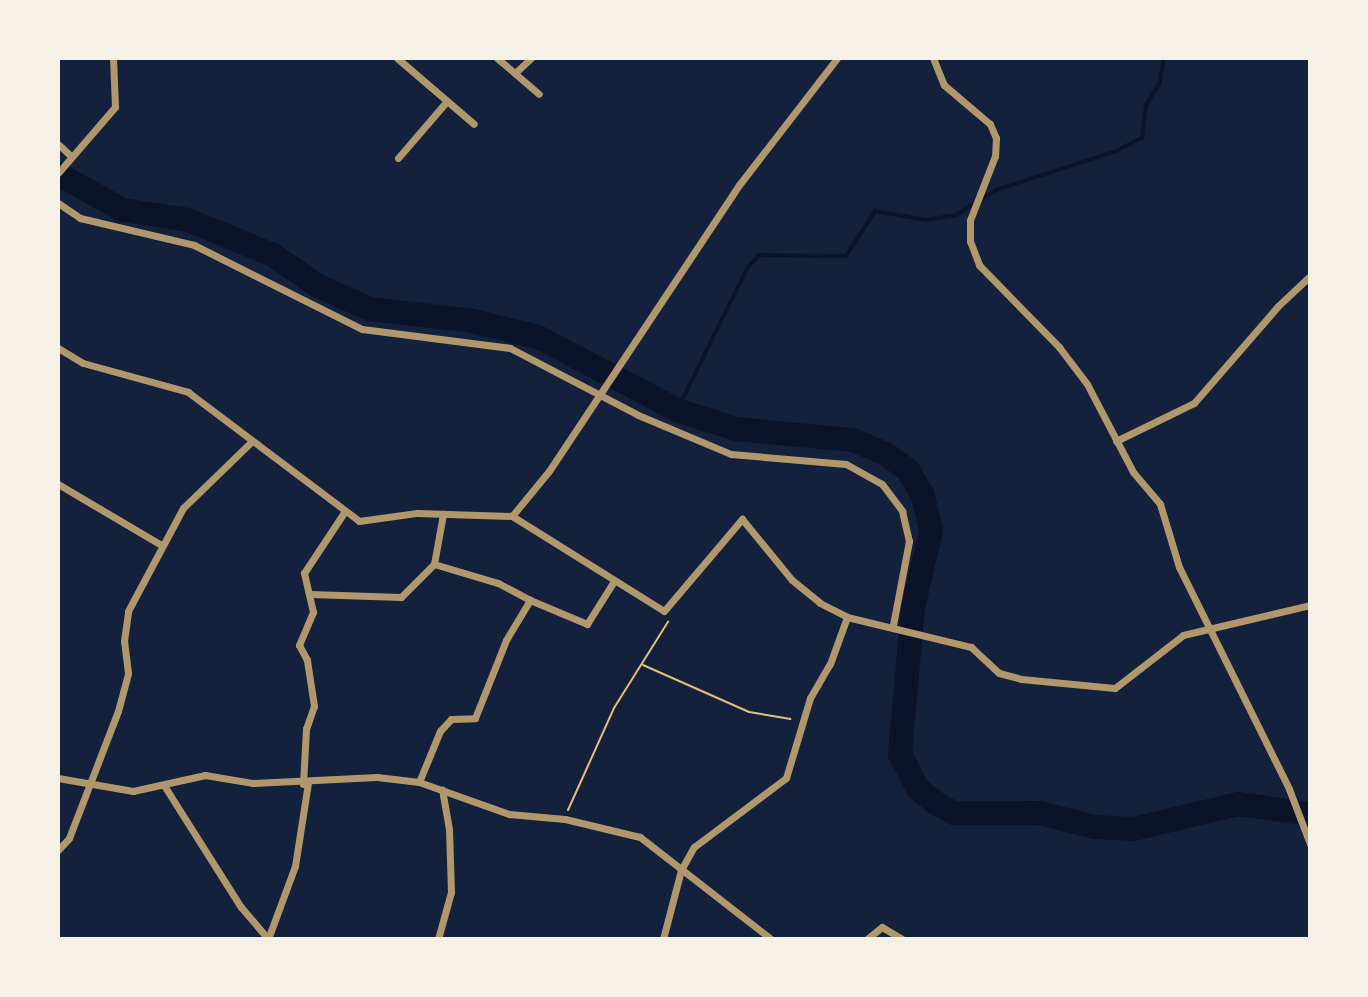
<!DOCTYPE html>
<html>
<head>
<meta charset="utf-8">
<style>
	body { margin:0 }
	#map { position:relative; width:1368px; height:997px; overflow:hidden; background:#14213d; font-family:Inter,sans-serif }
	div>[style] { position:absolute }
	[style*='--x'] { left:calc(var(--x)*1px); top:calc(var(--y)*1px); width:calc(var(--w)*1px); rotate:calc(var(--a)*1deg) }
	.stream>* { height:4px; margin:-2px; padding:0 2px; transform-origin:2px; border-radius:2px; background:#0b132b }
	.river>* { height:24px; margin:-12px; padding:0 12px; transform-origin:12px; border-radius:12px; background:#0b132b }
	.path>* { height:2px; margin:-1px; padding:0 1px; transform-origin:1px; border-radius:1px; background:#e5c07b }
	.minor>* { height:7px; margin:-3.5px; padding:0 3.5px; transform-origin:3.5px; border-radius:3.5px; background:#b1986c }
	span { translate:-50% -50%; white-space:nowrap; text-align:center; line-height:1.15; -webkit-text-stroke:7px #f6f1e7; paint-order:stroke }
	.frame { position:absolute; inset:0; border:60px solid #f6f1e7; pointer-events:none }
</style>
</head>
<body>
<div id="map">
	<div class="stream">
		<i style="--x:677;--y:410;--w:160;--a:-63.6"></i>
		<i style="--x:748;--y:267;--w:16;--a:-47"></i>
		<i style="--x:759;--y:255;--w:87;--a:0.7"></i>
		<i style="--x:846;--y:256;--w:54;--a:-57.2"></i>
		<i style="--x:875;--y:211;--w:52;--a:10"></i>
		<i style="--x:926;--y:220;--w:30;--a:-9"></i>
		<i style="--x:956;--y:215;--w:47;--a:-32"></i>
		<i style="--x:996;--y:190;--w:126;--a:-18"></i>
		<i style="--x:1116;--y:151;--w:29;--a:-27"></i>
		<i style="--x:1142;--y:138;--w:33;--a:-83"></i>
		<i style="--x:1146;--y:105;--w:27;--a:-59"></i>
		<i style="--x:1160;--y:82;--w:24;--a:-81"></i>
	</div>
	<div class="river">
		<i style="--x:58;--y:174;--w:74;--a:29"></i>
		<i style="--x:123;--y:210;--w:66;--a:8.7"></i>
		<i style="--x:188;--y:220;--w:92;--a:22.4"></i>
		<i style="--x:273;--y:255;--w:55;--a:34.6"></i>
		<i style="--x:318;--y:286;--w:57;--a:23.9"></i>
		<i style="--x:370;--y:309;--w:104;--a:6.6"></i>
		<i style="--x:473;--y:321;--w:67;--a:13.8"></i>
		<i style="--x:538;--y:337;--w:157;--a:27.7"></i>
		<i style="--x:677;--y:410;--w:62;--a:17.9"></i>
		<i style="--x:736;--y:429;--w:118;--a:5.4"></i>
		<i style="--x:853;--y:440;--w:36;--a:23"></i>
		<i style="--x:886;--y:454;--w:27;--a:36"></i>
		<i style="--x:908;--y:470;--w:30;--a:60"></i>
		<i style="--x:923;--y:496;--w:35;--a:77"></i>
		<i style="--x:931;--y:530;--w:80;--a:103"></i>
		<i style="--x:913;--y:608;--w:147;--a:95.1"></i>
		<i style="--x:900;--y:754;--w:39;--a:63"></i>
		<i style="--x:918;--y:789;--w:24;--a:38"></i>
		<i style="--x:937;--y:804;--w:19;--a:28"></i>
		<i style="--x:954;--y:813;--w:85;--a:0"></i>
		<i style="--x:1039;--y:813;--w:58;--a:14"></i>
		<i style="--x:1095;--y:827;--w:38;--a:3"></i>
		<i style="--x:1133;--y:829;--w:109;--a:-13.3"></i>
		<i style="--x:1239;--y:804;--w:72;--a:8"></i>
	</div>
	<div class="path">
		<i style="--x:643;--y:665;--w:116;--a:23.9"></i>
		<i style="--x:749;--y:712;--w:42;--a:9.7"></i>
		<i style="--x:568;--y:810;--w:112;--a:-65.7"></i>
		<i style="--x:614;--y:708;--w:102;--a:-57.9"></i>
	</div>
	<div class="minor">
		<i style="--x:397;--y:58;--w:101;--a:40.6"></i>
		<i style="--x:497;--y:58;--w:55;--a:40.6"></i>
		<i style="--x:933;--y:58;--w:29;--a:68"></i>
		<i style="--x:944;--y:85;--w:60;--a:40.3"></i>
		<i style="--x:990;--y:124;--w:15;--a:67"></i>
		<i style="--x:996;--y:138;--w:18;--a:93"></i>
		<i style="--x:995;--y:156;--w:69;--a:111.3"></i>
		<i style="--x:970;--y:220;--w:21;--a:90"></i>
		<i style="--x:970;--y:241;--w:26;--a:69"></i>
		<i style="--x:979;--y:265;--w:115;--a:45.7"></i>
		<i style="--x:1059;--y:347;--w:46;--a:52.9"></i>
		<i style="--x:1087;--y:384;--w:99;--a:62.4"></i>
		<i style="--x:1133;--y:472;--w:42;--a:49.8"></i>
		<i style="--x:1160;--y:504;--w:66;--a:73.2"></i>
		<i style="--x:1179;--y:567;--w:248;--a:63.6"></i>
		<i style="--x:1289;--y:789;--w:59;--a:69.1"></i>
		<i style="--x:515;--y:73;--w:22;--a:-43"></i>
		<i style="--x:58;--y:144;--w:18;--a:43"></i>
		<i style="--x:398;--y:158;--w:75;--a:-49.3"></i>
		<i style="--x:58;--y:173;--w:87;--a:-49.2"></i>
		<i style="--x:115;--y:107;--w:49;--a:-92.3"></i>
		<i style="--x:58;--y:203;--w:27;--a:34"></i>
		<i style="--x:80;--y:218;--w:117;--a:13.3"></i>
		<i style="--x:194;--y:245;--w:188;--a:26.6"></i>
		<i style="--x:362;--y:329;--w:149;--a:7.3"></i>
		<i style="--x:510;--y:348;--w:144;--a:27.6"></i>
		<i style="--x:638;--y:415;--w:101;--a:22.8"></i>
		<i style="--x:731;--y:454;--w:115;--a:5"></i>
		<i style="--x:846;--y:464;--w:41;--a:29.1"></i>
		<i style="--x:882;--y:484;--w:34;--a:53"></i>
		<i style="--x:902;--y:511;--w:31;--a:77"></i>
		<i style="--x:909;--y:541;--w:86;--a:100.8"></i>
		<i style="--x:58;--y:348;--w:29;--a:31"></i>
		<i style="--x:83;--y:363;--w:109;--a:15.4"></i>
		<i style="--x:188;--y:392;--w:214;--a:37"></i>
		<i style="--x:359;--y:521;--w:59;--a:-7.9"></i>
		<i style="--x:417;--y:513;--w:95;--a:1.8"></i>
		<i style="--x:512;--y:516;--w:179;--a:32"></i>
		<i style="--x:664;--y:611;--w:121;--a:-49.7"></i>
		<i style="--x:742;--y:519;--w:79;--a:50.7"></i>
		<i style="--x:792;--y:580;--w:36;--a:39"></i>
		<i style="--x:820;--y:603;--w:30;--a:27"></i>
		<i style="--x:847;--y:617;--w:128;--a:13.6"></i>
		<i style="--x:971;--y:647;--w:38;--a:43"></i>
		<i style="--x:999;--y:673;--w:23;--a:15"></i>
		<i style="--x:1021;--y:679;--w:94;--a:5.5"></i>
		<i style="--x:1115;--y:688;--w:86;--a:-37.9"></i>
		<i style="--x:1183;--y:635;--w:130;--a:-13.3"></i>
		<i style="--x:1116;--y:441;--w:87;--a:-26"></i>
		<i style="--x:1194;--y:403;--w:128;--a:-49.1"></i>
		<i style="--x:1278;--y:306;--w:44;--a:-43.2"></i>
		<i style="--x:58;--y:484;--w:120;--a:30.6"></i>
		<i style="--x:512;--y:516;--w:58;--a:-50.6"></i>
		<i style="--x:549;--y:471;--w:343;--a:-56.4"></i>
		<i style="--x:739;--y:185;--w:160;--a:-52.3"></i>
		<i style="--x:434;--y:564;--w:67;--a:16.5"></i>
		<i style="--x:498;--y:583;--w:36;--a:28"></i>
		<i style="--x:310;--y:594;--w:91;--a:1.9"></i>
		<i style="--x:401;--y:597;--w:47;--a:-45"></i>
		<i style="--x:434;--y:564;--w:51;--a:-79.8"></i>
		<i style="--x:58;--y:778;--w:76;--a:9.8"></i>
		<i style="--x:133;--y:791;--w:74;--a:-12.5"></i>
		<i style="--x:205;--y:775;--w:49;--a:9.5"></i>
		<i style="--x:253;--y:783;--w:124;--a:-2.8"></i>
		<i style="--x:377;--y:777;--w:42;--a:6.8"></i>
		<i style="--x:419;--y:782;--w:96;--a:19.6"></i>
		<i style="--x:509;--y:814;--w:56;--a:5.1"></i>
		<i style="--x:565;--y:819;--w:77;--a:13.5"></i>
		<i style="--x:640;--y:837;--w:166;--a:37.9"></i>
		<i style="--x:419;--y:782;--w:55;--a:-67.6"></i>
		<i style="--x:440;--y:731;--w:16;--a:-47"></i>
		<i style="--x:451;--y:719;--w:24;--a:-2"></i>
		<i style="--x:475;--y:718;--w:84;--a:-68.3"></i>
		<i style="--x:506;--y:640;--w:47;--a:-59"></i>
		<i style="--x:530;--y:600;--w:62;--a:22.8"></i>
		<i style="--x:587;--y:624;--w:51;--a:-57.9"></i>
		<i style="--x:303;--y:784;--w:55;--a:-86.9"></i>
		<i style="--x:306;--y:729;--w:24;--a:-71"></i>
		<i style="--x:314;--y:706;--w:47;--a:-98.7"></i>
		<i style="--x:307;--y:660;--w:17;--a:-118"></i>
		<i style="--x:299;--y:645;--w:36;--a:-67"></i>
		<i style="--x:313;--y:612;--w:40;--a:-103"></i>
		<i style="--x:304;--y:573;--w:74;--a:-56.5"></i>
		<i style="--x:165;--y:787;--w:142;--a:57.7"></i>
		<i style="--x:241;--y:907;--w:42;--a:49.8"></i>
		<i style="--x:58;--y:850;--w:16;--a:-47"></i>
		<i style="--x:69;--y:838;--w:136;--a:-68.9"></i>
		<i style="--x:118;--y:711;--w:39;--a:-75"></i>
		<i style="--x:128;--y:673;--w:32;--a:-97"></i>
		<i style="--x:124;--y:641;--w:30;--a:-82"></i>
		<i style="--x:128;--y:611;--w:117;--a:-61.9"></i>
		<i style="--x:183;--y:508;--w:93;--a:-44.1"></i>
		<i style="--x:268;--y:939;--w:78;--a:-69.7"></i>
		<i style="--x:295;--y:866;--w:84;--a:-81.1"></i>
		<i style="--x:438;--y:939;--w:49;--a:-74.5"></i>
		<i style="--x:451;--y:892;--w:63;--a:-91.8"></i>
		<i style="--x:449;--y:829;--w:40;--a:-100"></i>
		<i style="--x:663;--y:939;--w:71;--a:-75.4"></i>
		<i style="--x:681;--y:870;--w:26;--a:-61"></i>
		<i style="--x:694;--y:847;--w:115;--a:-36.9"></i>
		<i style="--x:786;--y:778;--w:84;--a:-73.3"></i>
		<i style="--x:810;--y:698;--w:39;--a:-60"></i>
		<i style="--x:830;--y:664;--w:50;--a:-70.1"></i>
		<i style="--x:867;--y:939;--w:19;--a:-39"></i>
		<i style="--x:882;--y:927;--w:23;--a:31"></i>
	</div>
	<div class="frame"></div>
</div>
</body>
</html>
